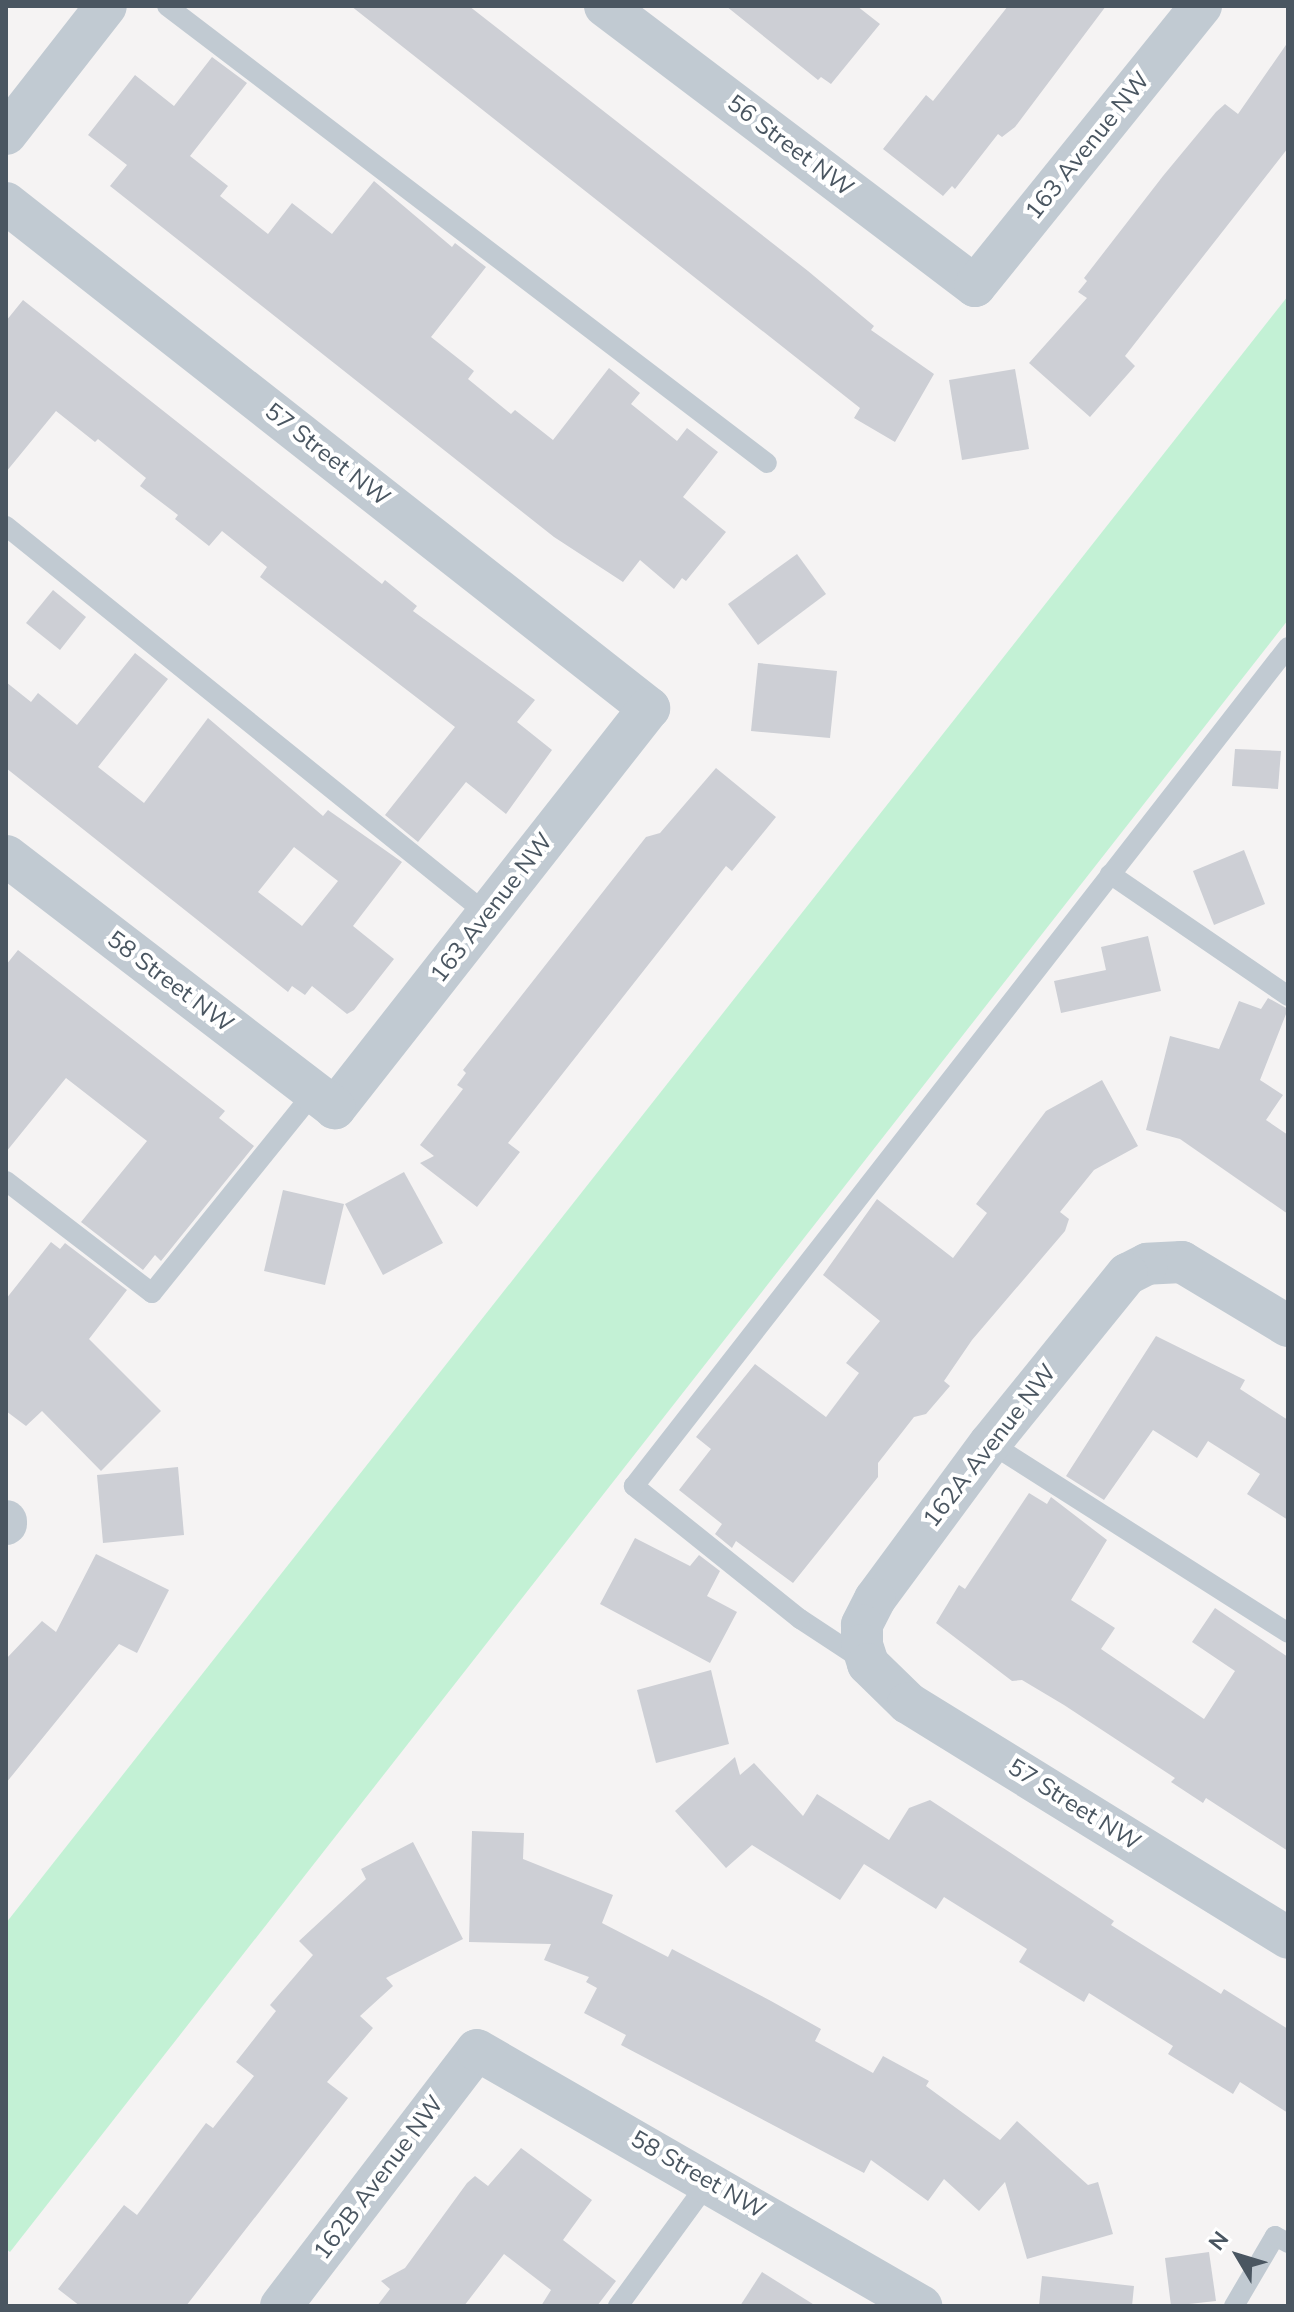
<!DOCTYPE html>
<html>
<head>
<meta charset="utf-8">
<style>
	body { margin:0 }
	#map { position:relative; width:1294px; height:2312px; overflow:hidden; background:#f5f3f3; font-family:"Nunito Sans",sans-serif }
	div>[style] { position:absolute }
	[style*='--x'] { left:calc(var(--x)*1px); top:calc(var(--y)*1px); width:calc(var(--w)*1px); rotate:calc(var(--a)*1deg) }
	.green>* { inset:0; background:#c3f1d5 }
	.building>* { inset:0; background:#cdcfd5 }
	.service>* { height:20px; margin:-10px; padding:0 10px; transform-origin:10px; border-radius:10px; background:#c1cad2 }
	.minor>* { height:42px; margin:-21px; padding:0 21px; transform-origin:21px; border-radius:21px; background:#c1cad2 }
	span { translate:-50% -50%; white-space:nowrap; text-align:center; line-height:1.15; -webkit-text-stroke:8px #fff; paint-order:stroke }
	.street-label { font-size:24px; color:#4a5661 }
	.frame { position:absolute; inset:0; border:8px solid #4a5661; pointer-events:none }
	.north { position:absolute; left:1198px; top:2216px; width:80px; height:80px; -webkit-text-stroke:6px #fff; paint-order:stroke; rotate:308deg; font-size:22px; font-weight:700; line-height:32px; text-align:center; color:#4a5661 }
	.north::after { content:''; display:block; margin:auto; width:28px; height:36px; background:#4a5661; clip-path:polygon(50% 0,100% 100%,50% 72%,0 100%) }
</style>
</head>
<body>
<div id="map">
	<div class="green">
		<i style="clip-path:polygon(1288px 296px,1288px 620px,10px 2252px,6px 2249px,6px 1923px)"></i>
	</div>
	<div class="building">
		<i style="clip-path:polygon(351px 6px,469px 6px,808px 271px,874px 326px,871px 330px,934px 374px,895px 442px,854px 418px,860px 408px)"></i>
		<i style="clip-path:polygon(726px 6px,857px 6px,880px 24px,831px 84px,821px 77px,818px 80px)"></i>
		<i style="clip-path:polygon(1008px 6px,1106px 6px,1015px 127px,1002px 137px,998px 134px,955px 189px,952px 186px,943px 196px,883px 149px,926px 95px,933px 101px)"></i>
		<i style="clip-path:polygon(1288px 42px,1288px 148px,1125px 356px,1135px 366px,1090px 417px,1029px 363px,1087px 298px,1078px 292px,1087px 281px,1084px 278px,1163px 176px,1216px 112px,1225px 104px,1238px 114px)"></i>
		<i style="clip-path:polygon(212px 57px,247px 83px,190px 156px,228px 186px,220px 196px,268px 234px,292px 203px,332px 234px,374px 181px,452px 247px,455px 243px,486px 267px,431px 337px,474px 371px,468px 379px,511px 414px,515px 410px,553px 440px,609px 368px,640px 393px,631px 404px,677px 441px,687px 428px,718px 452px,683px 497px,726px 532px,686px 581px,682px 578px,674px 589px,640px 560px,623px 582px,554px 537px,110px 186px,127px 165px,88px 135px,135px 75px,174px 106px)"></i>
		<i style="clip-path:polygon(23px 300px,382px 584px,385px 580px,417px 606px,413px 611px,535px 700px,517px 722px,552px 750px,506px 814px,466px 782px,418px 842px,385px 815px,455px 727px,260px 577px,267px 567px,222px 531px,209px 546px,175px 519px,178px 515px,140px 486px,146px 478px,98px 439px,95px 442px,56px 411px,6px 472px,6px 321px)"></i>
		<i style="clip-path:polygon(1015px 369px,1029px 449px,962px 460px,949px 380px)"></i>
		<i style="clip-path:polygon(797px 554px,826px 594px,758px 645px,728px 604px)"></i>
		<i style="clip-path:polygon(53px 590px,86px 617px,60px 650px,26px 623px)"></i>
		<i style="clip-path:polygon(evenodd,135px 653px,168px 679px,98px 767px,144px 803px,208px 718px,323px 816px,328px 810px,402px 862px,353px 926px,394px 959px,354px 1010px,347px 1014px,312px 986px,305px 995px,292px 986px,288px 992px,6px 768px,6px 682px,31px 702px,38px 693px,77px 725px,135px 653px,294px 847px,338px 881px,302px 926px,258px 892px,294px 847px)"></i>
		<i style="clip-path:polygon(758px 663px,837px 671px,830px 738px,751px 731px)"></i>
		<i style="clip-path:polygon(1235px 749px,1281px 751px,1278px 789px,1232px 786px)"></i>
		<i style="clip-path:polygon(716px 768px,776px 817px,732px 871px,726px 866px,508px 1143px,520px 1152px,477px 1207px,420px 1163px,434px 1156px,420px 1145px,463px 1089px,457px 1085px,466px 1073px,463px 1070px,646px 837px,660px 833px)"></i>
		<i style="clip-path:polygon(1244px 850px,1265px 904px,1214px 925px,1193px 871px)"></i>
		<i style="clip-path:polygon(1148px 936px,1161px 991px,1061px 1013px,1054px 981px,1106px 970px,1101px 947px)"></i>
		<i style="clip-path:polygon(18px 950px,225px 1111px,219px 1118px,254px 1146px,161px 1261px,155px 1255px,143px 1270px,81px 1222px,147px 1141px,66px 1078px,6px 1152px,6px 965px)"></i>
		<i style="clip-path:polygon(1268px 998px,1288px 1009px,1260px 1080px,1283px 1095px,1266px 1120px,1288px 1135px,1288px 1214px,1180px 1139px,1146px 1130px,1170px 1036px,1219px 1049px,1239px 1001px,1261px 1009px)"></i>
		<i style="clip-path:polygon(1102px 1080px,1138px 1146px,1094px 1170px,1060px 1212px,1069px 1219px,1065px 1231px,972px 1340px,944px 1381px,950px 1386px,926px 1414px,914px 1417px,878px 1463px,878px 1477px,793px 1583px,736px 1541px,732px 1548px,715px 1534px,722px 1524px,679px 1490px,711px 1449px,696px 1437px,755px 1364px,826px 1417px,859px 1373px,846px 1363px,880px 1321px,823px 1275px,877px 1199px,953px 1258px,987px 1213px,976px 1204px,1046px 1111px)"></i>
		<i style="clip-path:polygon(404px 1172px,443px 1243px,383px 1275px,345px 1204px)"></i>
		<i style="clip-path:polygon(283px 1190px,344px 1204px,325px 1285px,264px 1271px)"></i>
		<i style="clip-path:polygon(51px 1242px,60px 1249px,65px 1243px,127px 1290px,89px 1339px,161px 1411px,101px 1471px,42px 1411px,26px 1426px,6px 1411px,6px 1299px)"></i>
		<i style="clip-path:polygon(1156px 1336px,1245px 1380px,1240px 1389px,1288px 1420px,1288px 1520px,1247px 1494px,1260px 1474px,1208px 1441px,1197px 1458px,1153px 1430px,1104px 1500px,1066px 1476px)"></i>
		<i style="clip-path:polygon(178px 1467px,184px 1535px,103px 1543px,97px 1475px)"></i>
		<i style="clip-path:polygon(1029px 1493px,1047px 1504px,1051px 1497px,1107px 1540px,1071px 1600px,1115px 1628px,1101px 1649px,1204px 1719px,1235px 1671px,1192px 1642px,1215px 1608px,1288px 1657px,1288px 1851px,1206px 1798px,1203px 1803px,1171px 1782px,1175px 1778px,1064px 1705px,1022px 1680px,1012px 1681px,936px 1623px,959px 1585px,965px 1589px)"></i>
		<i style="clip-path:polygon(635px 1538px,690px 1566px,699px 1555px,720px 1571px,707px 1596px,737px 1612px,710px 1663px,600px 1604px)"></i>
		<i style="clip-path:polygon(96px 1554px,169px 1590px,137px 1653px,119px 1644px,6px 1783px,6px 1659px,42px 1621px,56px 1632px)"></i>
		<i style="clip-path:polygon(711px 1670px,729px 1744px,656px 1763px,637px 1690px)"></i>
		<i style="clip-path:polygon(735px 1757px,740px 1775px,754px 1763px,803px 1816px,817px 1794px,889px 1840px,909px 1808px,930px 1800px,1114px 1921px,1111px 1925px,1221px 1994px,1224px 1989px,1288px 2029px,1288px 2113px,1240px 2082px,1233px 2094px,1168px 2054px,1173px 2046px,1089px 1993px,1084px 2002px,1019px 1962px,1027px 1949px,944px 1897px,936px 1909px,864px 1864px,840px 1900px,752px 1845px,726px 1868px,675px 1811px)"></i>
		<i style="clip-path:polygon(472px 1831px,524px 1833px,523px 1859px,613px 1895px,602px 1923px,668px 1957px,672px 1949px,771px 2001px,821px 2029px,815px 2041px,873px 2073px,883px 2056px,929px 2081px,926px 2086px,1000px 2140px,1017px 2121px,1088px 2185px,1098px 2182px,1113px 2234px,1027px 2259px,1005px 2182px,979px 2211px,944px 2179px,928px 2201px,871px 2160px,864px 2173px,621px 2045px,626px 2035px,584px 2013px,597px 1988px,586px 1982px,589px 1977px,544px 1960px,551px 1944px,469px 1942px)"></i>
		<i style="clip-path:polygon(413px 1842px,463px 1939px,386px 1978px,393px 1986px,360px 2016px,373px 2028px,327px 2082px,348px 2098px,186px 2306px,80px 2306px,58px 2289px,124px 2205px,137px 2215px,206px 2123px,213px 2128px,254px 2076px,236px 2062px,276px 2011px,270px 2005px,313px 1955px,299px 1941px,366px 1879px,361px 1869px)"></i>
		<i style="clip-path:polygon(521px 2148px,592px 2200px,563px 2240px,616px 2281px,597px 2306px,541px 2306px,551px 2290px,504px 2254px,464px 2306px,377px 2306px,390px 2289px,381px 2281px,405px 2268px,467px 2183px,475px 2176px,488px 2186px)"></i>
		<i style="clip-path:polygon(1209px 2252px,1216px 2301px,1171px 2306px,1165px 2258px)"></i>
		<i style="clip-path:polygon(762px 2272px,816px 2306px,740px 2306px)"></i>
		<i style="clip-path:polygon(1042px 2276px,1134px 2286px,1132px 2306px,1039px 2306px)"></i>
	</div>
	<div class="service">
		<i style="--x:167;--y:6;--w:754;--a:37.3"></i>
		<i style="--x:6;--y:526;--w:618;--a:38.89"></i>
		<i style="--x:1110;--y:874;--w:216;--a:34.4"></i>
		<i style="--x:6;--y:1181;--w:184;--a:37.5"></i>
		<i style="--x:152;--y:1293;--w:258;--a:-51.1"></i>
		<i style="--x:990;--y:1443;--w:353;--a:32.5"></i>
		<i style="--x:864;--y:1661;--w:77;--a:-146.7"></i>
		<i style="--x:800;--y:1619;--w:213;--a:-141.3"></i>
		<i style="--x:634;--y:1486;--w:1064;--a:-52.06"></i>
		<i style="--x:618;--y:2306;--w:155;--a:-53.9"></i>
		<i style="--x:1234;--y:2306;--w:81;--a:-59.6"></i>
		<i style="--x:1275;--y:2236;--w:15;--a:28"></i>
	</div>
	<div class="minor">
		<i style="--x:605;--y:6;--w:464;--a:37.1"></i>
		<i style="--x:975;--y:286;--w:360;--a:-51.1"></i>
		<i style="--x:6;--y:134;--w:162;--a:-52"></i>
		<i style="--x:6;--y:203;--w:818;--a:38.15"></i>
		<i style="--x:649;--y:708;--w:509;--a:128.13"></i>
		<i style="--x:335;--y:1108;--w:414;--a:-142.5"></i>
		<i style="--x:1288;--y:1326;--w:124;--a:-148.9"></i>
		<i style="--x:1182;--y:1262;--w:35;--a:177"></i>
		<i style="--x:1147;--y:1264;--w:22;--a:153"></i>
		<i style="--x:1127;--y:1274;--w:218;--a:129"></i>
		<i style="--x:990;--y:1443;--w:194;--a:126.4"></i>
		<i style="--x:875;--y:1599;--w:29;--a:117"></i>
		<i style="--x:862;--y:1625;--w:20;--a:90"></i>
		<i style="--x:862;--y:1645;--w:20;--a:72"></i>
		<i style="--x:868;--y:1664;--w:56;--a:44.3"></i>
		<i style="--x:908;--y:1703;--w:447;--a:31.7"></i>
		<i style="--x:6;--y:1521;--w:3;--a:90"></i>
		<i style="--x:281;--y:2306;--w:322;--a:-52.6"></i>
		<i style="--x:477;--y:2050;--w:513;--a:29.97"></i>
	</div>
	<div class="street-label">
		<span style="left:790px;top:146px;rotate:37deg">56 Street NW</span>
		<span style="left:1088px;top:146px;rotate:-51deg">163 Avenue NW</span>
		<span style="left:327px;top:455px;rotate:38deg">57 Street NW</span>
		<span style="left:492px;top:908px;rotate:-52deg">163 Avenue NW</span>
		<span style="left:170px;top:982px;rotate:37deg">58 Street NW</span>
		<span style="left:990px;top:1446px;rotate:-52deg">162A Avenue NW</span>
		<span style="left:1074px;top:1805px;rotate:32deg">57 Street NW</span>
		<span style="left:698px;top:2175px;rotate:30deg">58 Street NW</span>
		<span style="left:379px;top:2178px;rotate:-53deg">162B Avenue NW</span>
	</div>
	<div class="frame"></div>
	<div class="north">N</div>
</div>
</body>
</html>
